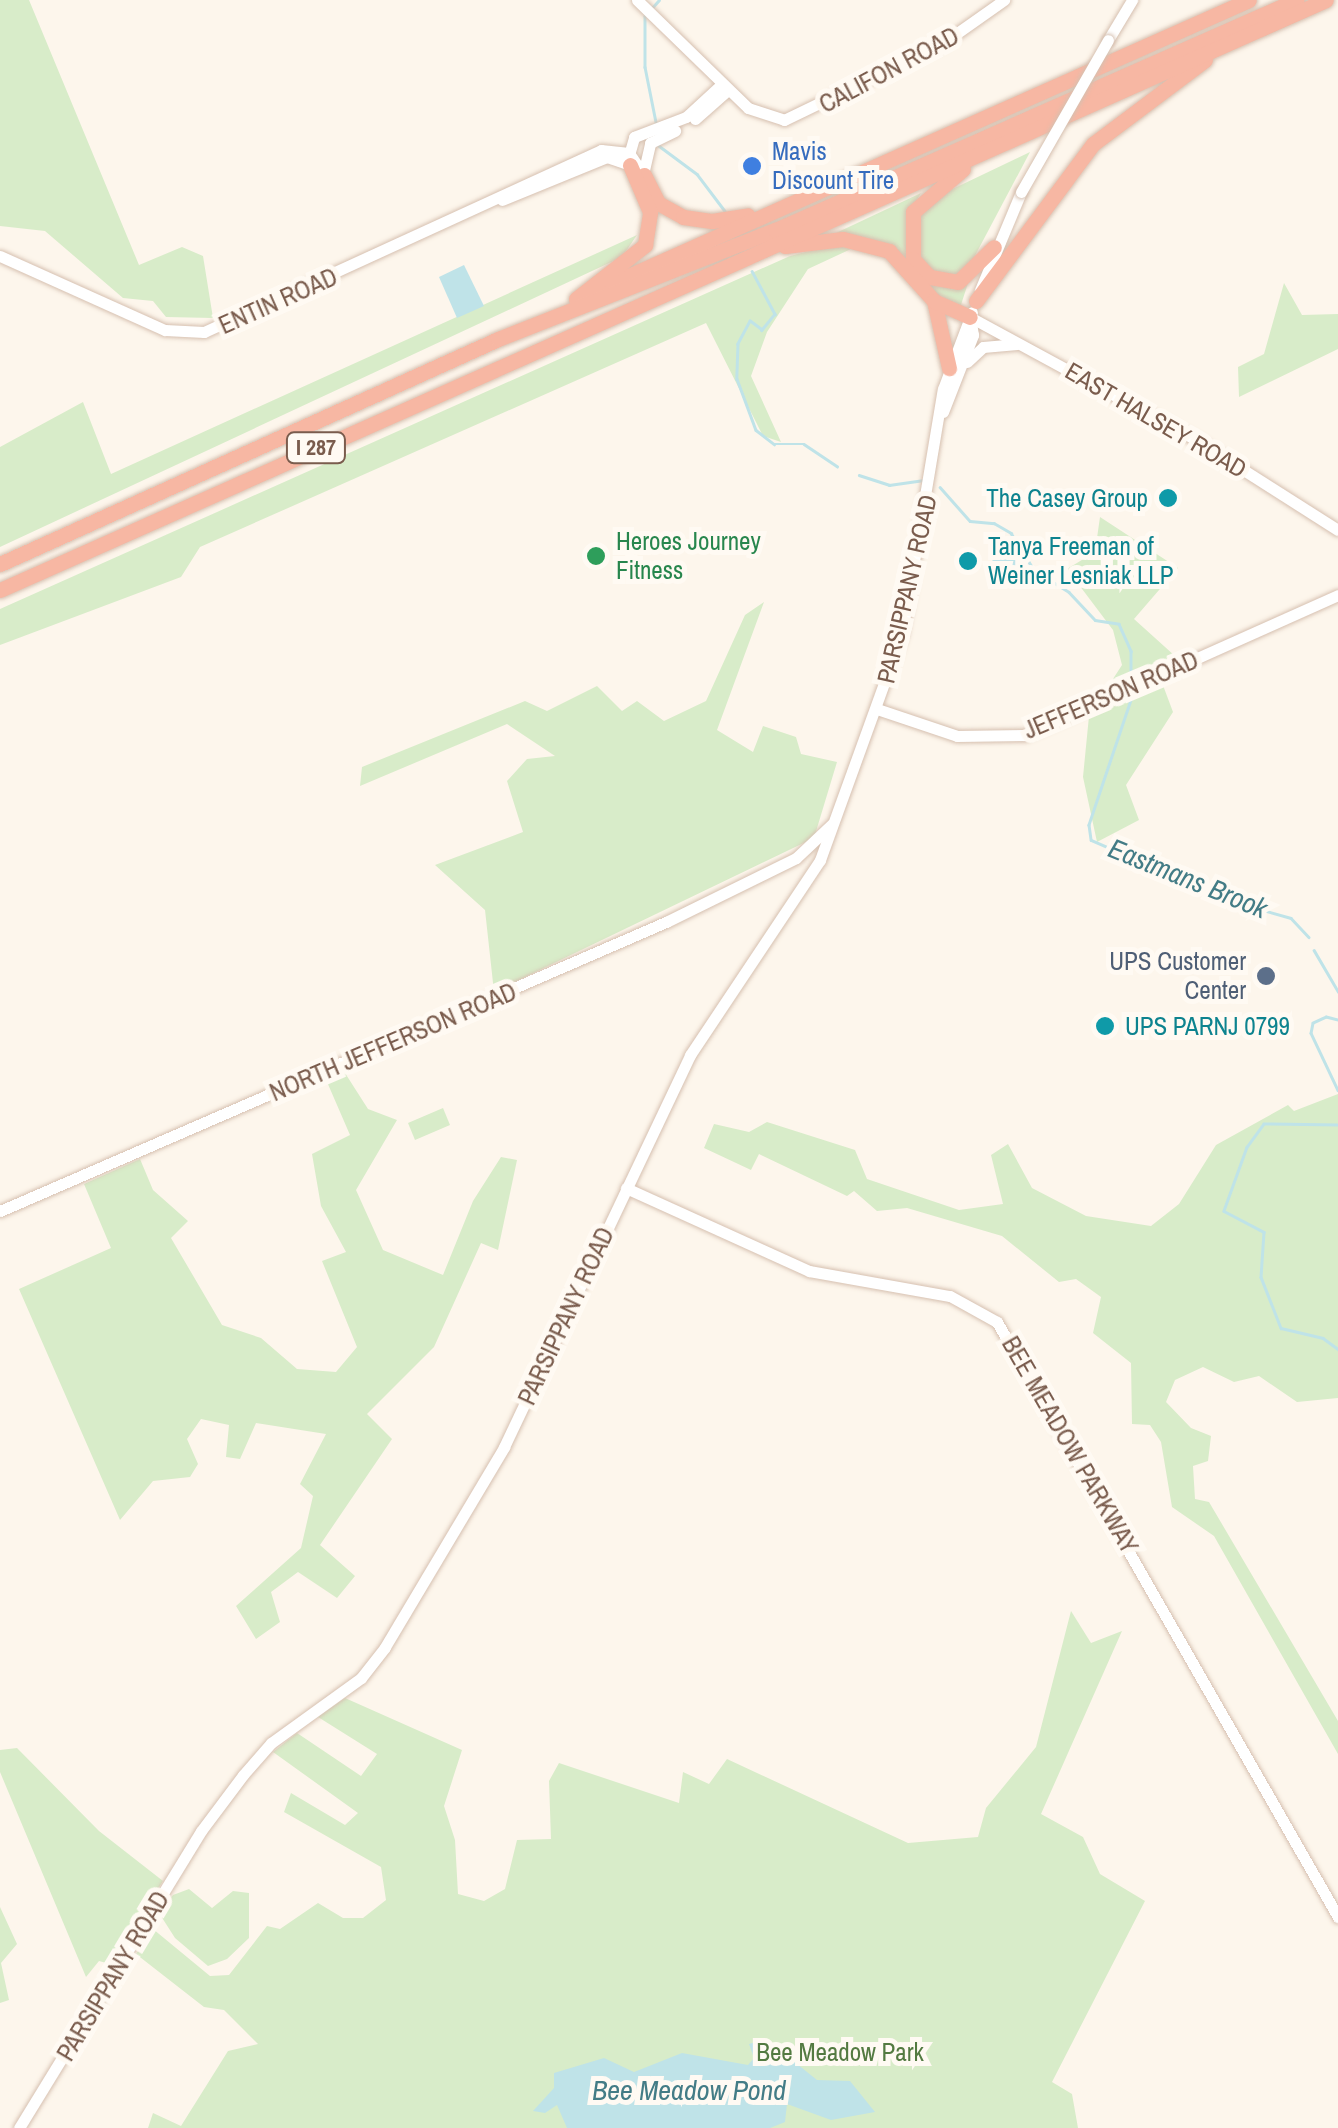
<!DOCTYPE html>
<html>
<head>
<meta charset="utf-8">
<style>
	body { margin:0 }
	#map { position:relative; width:1338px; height:2128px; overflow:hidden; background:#fdf6ec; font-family:"Archivo Narrow",sans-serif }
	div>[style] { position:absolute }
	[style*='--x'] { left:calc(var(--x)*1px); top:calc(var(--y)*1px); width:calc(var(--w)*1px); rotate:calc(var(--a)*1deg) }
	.green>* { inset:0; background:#d8ecc9 }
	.water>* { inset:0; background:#bfe3e8 }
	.stream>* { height:2.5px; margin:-1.25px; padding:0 1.25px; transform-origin:1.25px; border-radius:1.25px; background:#bfe3e8 }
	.roads { filter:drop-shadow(0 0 2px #d6c0b0) drop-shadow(0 0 2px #d6c0b0) }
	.secondary>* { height:11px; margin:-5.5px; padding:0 5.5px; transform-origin:5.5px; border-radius:5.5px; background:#fff }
	.highway>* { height:15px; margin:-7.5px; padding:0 7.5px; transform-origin:7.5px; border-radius:7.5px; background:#f7b7a3 }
	.bridges { filter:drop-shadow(0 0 2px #d6c0b0) drop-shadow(0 0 2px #d6c0b0) }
	.secondary-bridge>* { height:11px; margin:-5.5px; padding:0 5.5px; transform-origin:5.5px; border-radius:5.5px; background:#fff }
	.dots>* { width:28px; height:28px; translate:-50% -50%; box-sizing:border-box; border:5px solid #fffaf3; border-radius:50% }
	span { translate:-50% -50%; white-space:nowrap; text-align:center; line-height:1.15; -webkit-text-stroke:10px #fffaf3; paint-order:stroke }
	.shield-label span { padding:2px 8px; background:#fffaf3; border:2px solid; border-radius:8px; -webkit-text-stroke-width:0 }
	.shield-label { font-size:22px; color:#7a5c4d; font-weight:700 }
	.street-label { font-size:25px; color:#7a5c4d }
	.shop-label { font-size:25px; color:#366cbe }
	.left { translate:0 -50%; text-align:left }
	.culture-label { font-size:25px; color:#0d838f }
	.right { translate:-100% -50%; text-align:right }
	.leisure-label { font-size:25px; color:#27864d }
	.service-label { font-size:25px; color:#4e5e75 }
	.park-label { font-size:25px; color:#537a41 }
	.water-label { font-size:28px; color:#437c86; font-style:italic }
</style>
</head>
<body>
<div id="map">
	<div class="green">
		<i style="clip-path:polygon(0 0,29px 0,139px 265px,182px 247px,203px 256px,213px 318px,166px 317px,153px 301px,123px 298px,45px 231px,0 226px)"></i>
		<i style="clip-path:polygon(1030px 152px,969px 267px,955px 276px,935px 273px,918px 255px,917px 215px,940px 195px)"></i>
		<i style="clip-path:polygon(921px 193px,907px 216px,909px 255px,915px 266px,968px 283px,960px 308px,947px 304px,885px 243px,836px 233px)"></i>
		<i style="clip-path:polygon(637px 235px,622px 257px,0 547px,0 447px,83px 402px,111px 474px)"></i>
		<i style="clip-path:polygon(837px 244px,851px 249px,808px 269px,767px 332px,751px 376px,781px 442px,763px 436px,706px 323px,200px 547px,181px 577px,0 645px,0 609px,790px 256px)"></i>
		<i style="clip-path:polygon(1284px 283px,1302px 315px,1338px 314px,1338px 349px,1239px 397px,1238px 367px,1264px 354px)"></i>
		<i style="clip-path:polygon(1100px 517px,1178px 568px,1134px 619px,1175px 656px,1163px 661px,1161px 680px,1173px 712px,1126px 785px,1139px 820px,1097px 842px,1083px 777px,1089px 716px,1122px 665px,1113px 630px,1067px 569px,1095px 552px)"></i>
		<i style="clip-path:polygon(764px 602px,717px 730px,753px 752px,763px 726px,796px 737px,801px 754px,837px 762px,814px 838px,494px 992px,485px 910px,435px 865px,523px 832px,507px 781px,527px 759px,555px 756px,507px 724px,360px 786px,362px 767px,525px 701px,547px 711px,597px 686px,622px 711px,637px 701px,664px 721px,706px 701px,745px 615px)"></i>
		<i style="clip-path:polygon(345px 1073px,368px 1109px,397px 1120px,356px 1190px,383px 1250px,443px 1275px,473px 1201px,501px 1157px,517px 1160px,498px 1250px,481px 1243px,434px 1347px,367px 1414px,392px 1439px,320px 1545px,355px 1576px,337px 1598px,298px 1572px,271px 1592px,280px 1622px,256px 1639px,236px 1606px,301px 1548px,313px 1496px,300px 1484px,326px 1434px,256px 1423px,240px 1459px,226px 1457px,229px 1425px,201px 1419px,187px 1439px,198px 1464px,190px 1477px,153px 1481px,120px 1520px,19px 1289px,111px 1248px,84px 1184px,140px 1159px,153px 1190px,188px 1221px,171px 1238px,222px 1325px,261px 1338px,297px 1369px,336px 1372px,357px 1347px,322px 1261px,346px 1252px,321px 1206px,312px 1154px,350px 1135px,324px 1075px)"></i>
		<i style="clip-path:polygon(1338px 1094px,1338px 1398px,1297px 1402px,1259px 1376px,1234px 1382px,1203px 1367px,1175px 1380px,1166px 1402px,1191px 1428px,1211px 1436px,1208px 1461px,1193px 1466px,1195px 1499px,1209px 1502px,1338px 1721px,1338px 1754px,1214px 1536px,1172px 1507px,1161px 1442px,1150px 1425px,1132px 1424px,1131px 1363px,1093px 1333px,1101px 1297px,1076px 1279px,1059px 1282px,1002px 1236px,907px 1208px,877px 1211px,854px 1191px,847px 1196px,759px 1154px,751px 1170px,704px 1148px,714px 1124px,749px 1132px,767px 1122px,855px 1150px,867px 1179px,959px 1210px,1003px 1204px,991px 1155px,1008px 1144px,1032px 1188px,1086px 1216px,1151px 1226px,1179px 1204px,1216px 1145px,1288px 1105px,1294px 1111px)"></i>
		<i style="clip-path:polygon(443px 1108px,450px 1125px,415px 1140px,408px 1123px)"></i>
		<i style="clip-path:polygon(1071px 1611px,1091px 1643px,1122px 1631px,1041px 1814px,1083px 1837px,1100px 1874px,1145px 1901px,1052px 2082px,1072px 2094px,1078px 2128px,148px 2128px,153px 2113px,181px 2126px,228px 2051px,258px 2044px,224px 2010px,204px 2007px,136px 1954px,153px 1929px,210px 1976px,229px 1975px,267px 1926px,280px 1929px,318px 1903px,343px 1918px,363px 1918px,386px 1900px,381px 1867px,284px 1812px,291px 1793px,345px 1825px,358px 1813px,273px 1752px,297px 1733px,361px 1776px,377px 1754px,318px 1717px,345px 1698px,462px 1750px,444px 1806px,455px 1840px,458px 1894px,484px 1901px,505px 1889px,517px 1840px,551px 1839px,549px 1781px,559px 1763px,679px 1803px,683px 1772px,709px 1784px,727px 1759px,908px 1843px,978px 1837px,986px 1808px,1036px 1747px)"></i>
		<i style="clip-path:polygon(17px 1748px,99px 1831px,163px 1881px,110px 1964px,99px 1961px,86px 1977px,0 1772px,0 1750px)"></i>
		<i style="clip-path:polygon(189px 1889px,212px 1908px,233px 1891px,249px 1893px,249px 1938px,227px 1959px,208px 1966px,175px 1938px,159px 1913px,173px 1895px)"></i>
		<i style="clip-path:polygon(0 1907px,17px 1944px,1px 1963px,9px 2000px,0 2003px)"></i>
	</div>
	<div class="water">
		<i style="clip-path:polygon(464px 265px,484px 306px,457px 318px,439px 277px)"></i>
		<i style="clip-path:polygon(993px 542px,1018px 556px,1026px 575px,992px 578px)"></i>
		<i style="clip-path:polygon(766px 2039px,817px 2080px,850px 2081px,875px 2112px,831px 2120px,787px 2104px,785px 2122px,770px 2128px,567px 2128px,557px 2105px,545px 2113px,533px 2111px,554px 2088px,554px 2073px,604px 2058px,634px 2072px,682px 2053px,748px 2065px,754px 2058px,749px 2044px)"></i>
	</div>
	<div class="stream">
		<i style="--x:650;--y:10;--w:13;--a:-48"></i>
		<i style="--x:645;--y:16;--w:51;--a:90"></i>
		<i style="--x:645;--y:67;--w:56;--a:78.7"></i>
		<i style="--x:658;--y:145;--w:49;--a:36.6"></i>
		<i style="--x:697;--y:174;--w:46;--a:52.9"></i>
		<i style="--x:752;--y:271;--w:49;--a:61.9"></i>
		<i style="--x:775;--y:314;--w:21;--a:129"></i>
		<i style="--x:762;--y:330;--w:15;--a:-143"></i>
		<i style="--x:750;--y:321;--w:26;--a:118"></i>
		<i style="--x:738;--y:344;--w:35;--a:92"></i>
		<i style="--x:737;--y:379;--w:54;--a:69.6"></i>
		<i style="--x:756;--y:430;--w:23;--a:38"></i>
		<i style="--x:774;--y:444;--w:30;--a:0"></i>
		<i style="--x:804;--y:444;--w:40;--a:34"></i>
		<i style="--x:859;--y:475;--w:32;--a:18"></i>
		<i style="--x:889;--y:485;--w:35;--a:-8"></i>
		<i style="--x:940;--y:487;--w:45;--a:48.6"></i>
		<i style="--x:970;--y:521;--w:24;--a:5"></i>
		<i style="--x:994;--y:523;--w:20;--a:30"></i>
		<i style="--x:1011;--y:533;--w:44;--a:58.1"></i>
		<i style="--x:1034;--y:570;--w:41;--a:32.2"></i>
		<i style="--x:1069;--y:592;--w:38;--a:47"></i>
		<i style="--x:1095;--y:620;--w:24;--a:9"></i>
		<i style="--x:1119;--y:624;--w:30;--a:66"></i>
		<i style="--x:1131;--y:651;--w:31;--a:90"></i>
		<i style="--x:1133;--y:694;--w:138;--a:108.6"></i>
		<i style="--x:1089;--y:825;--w:15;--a:82"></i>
		<i style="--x:1091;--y:840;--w:153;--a:23.5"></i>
		<i style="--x:1231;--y:901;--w:62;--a:15.8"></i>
		<i style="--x:1291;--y:918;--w:26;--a:47"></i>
		<i style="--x:1314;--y:950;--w:48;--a:59.7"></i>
		<i style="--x:1338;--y:1020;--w:12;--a:-166"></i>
		<i style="--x:1326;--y:1017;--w:14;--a:155"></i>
		<i style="--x:1313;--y:1023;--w:10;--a:101"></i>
		<i style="--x:1311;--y:1033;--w:63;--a:64.7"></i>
		<i style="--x:1338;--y:1125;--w:74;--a:-179.2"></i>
		<i style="--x:1264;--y:1124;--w:29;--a:126"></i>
		<i style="--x:1247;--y:1147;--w:68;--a:109.8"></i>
		<i style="--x:1224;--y:1211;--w:45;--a:27.7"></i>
		<i style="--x:1264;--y:1232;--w:45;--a:93.8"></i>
		<i style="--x:1261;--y:1277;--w:55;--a:68.6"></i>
		<i style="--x:1281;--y:1328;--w:43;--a:13.4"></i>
		<i style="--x:1323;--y:1338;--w:19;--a:36"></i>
	</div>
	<div class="roads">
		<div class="secondary">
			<i style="--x:637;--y:0;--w:155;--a:44.2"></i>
			<i style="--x:748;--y:108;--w:38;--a:18"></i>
			<i style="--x:784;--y:120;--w:177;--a:-25.8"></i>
			<i style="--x:943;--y:43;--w:75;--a:-35.2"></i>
			<i style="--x:1108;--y:40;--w:47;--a:-59"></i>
			<i style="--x:695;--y:119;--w:44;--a:-41.3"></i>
			<i style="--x:629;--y:155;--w:19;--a:-74"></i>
			<i style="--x:634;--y:137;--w:56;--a:-21"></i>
			<i style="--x:686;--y:117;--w:49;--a:-42.5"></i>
			<i style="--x:644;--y:170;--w:28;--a:-77"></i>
			<i style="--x:650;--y:143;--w:28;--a:-26"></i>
			<i style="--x:502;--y:200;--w:113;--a:-22.3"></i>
			<i style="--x:607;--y:157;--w:24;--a:19"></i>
			<i style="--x:0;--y:256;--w:181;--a:24.2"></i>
			<i style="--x:165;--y:330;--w:39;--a:3"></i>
			<i style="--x:204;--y:332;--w:437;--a:-24.6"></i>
			<i style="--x:601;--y:150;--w:28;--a:6"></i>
			<i style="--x:629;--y:153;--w:27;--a:56"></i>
			<i style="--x:980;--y:290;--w:106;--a:-67.3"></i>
			<i style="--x:970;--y:317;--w:256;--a:28.5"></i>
			<i style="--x:1195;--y:439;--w:169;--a:32.5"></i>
			<i style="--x:967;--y:362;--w:22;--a:-43"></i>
			<i style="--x:983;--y:347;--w:34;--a:-5"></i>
			<i style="--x:943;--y:412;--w:83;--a:-68.7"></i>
			<i style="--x:973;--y:335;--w:18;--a:-99"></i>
			<i style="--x:877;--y:709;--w:84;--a:18.6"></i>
			<i style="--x:957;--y:736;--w:68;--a:-0.8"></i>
			<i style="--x:1025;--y:735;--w:343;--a:-24.1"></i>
			<i style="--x:626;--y:1188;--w:201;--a:24.4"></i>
			<i style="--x:809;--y:1271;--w:143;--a:10.1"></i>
			<i style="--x:950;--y:1296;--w:54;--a:29"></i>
			<i style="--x:997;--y:1322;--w:686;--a:60.18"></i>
			<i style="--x:0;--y:1211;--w:726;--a:-23.46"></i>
			<i style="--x:666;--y:922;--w:145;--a:-26.2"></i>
			<i style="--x:796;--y:858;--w:50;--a:-43.4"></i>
			<i style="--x:19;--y:2128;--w:348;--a:-58.5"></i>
			<i style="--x:201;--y:1831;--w:70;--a:-53.1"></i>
			<i style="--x:243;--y:1775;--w:43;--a:-48.8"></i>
			<i style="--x:271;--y:1743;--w:111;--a:-35.8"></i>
			<i style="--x:361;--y:1678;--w:39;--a:-52"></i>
			<i style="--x:385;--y:1647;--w:233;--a:-59.2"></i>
			<i style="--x:504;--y:1447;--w:434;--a:-64.6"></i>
			<i style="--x:690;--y:1055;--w:234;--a:-56.3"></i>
			<i style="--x:820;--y:860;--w:241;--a:-70.1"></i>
			<i style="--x:902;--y:633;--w:247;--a:-80.5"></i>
			<i style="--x:943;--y:389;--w:82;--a:-69.4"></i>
		</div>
		<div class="highway">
			<i style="--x:963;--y:169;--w:66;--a:139.3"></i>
			<i style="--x:913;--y:212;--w:47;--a:90"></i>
			<i style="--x:913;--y:259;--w:25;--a:47"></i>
			<i style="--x:930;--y:277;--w:28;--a:10"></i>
			<i style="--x:958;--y:282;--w:50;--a:-44.2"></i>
			<i style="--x:644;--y:175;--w:31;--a:63"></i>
			<i style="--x:658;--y:203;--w:29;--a:29"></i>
			<i style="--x:683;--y:217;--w:29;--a:8"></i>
			<i style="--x:712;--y:221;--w:36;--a:-9"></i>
			<i style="--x:785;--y:246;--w:58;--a:-6.9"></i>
			<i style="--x:843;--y:239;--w:48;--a:14.6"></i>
			<i style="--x:889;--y:251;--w:67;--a:48"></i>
			<i style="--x:934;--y:301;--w:69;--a:77.4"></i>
			<i style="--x:599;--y:289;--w:711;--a:-23.97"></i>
			<i style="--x:576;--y:299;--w:88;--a:-38"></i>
			<i style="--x:645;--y:245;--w:33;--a:-81"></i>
			<i style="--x:650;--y:212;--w:51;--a:-113.1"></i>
			<i style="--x:934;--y:301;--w:39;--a:24"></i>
			<i style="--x:976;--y:301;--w:196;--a:-53.3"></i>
			<i style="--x:1093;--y:144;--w:140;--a:-36.9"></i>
			<i style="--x:0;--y:564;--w:546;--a:-24.31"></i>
			<i style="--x:498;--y:339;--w:298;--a:-21.5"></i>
			<i style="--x:775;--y:230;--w:570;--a:-23.82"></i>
			<i style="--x:0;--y:590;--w:1451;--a:-23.99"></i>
		</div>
	</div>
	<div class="bridges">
		<div class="secondary-bridge">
			<i style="--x:1021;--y:192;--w:175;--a:-60.2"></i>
		</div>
	</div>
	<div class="dots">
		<i style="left:752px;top:166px;background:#3f7fe0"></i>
		<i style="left:1168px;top:498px;background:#0f9aa8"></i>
		<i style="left:596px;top:556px;background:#2e9e5b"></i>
		<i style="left:968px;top:561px;background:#0f9aa8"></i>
		<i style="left:1266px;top:976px;background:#5c6f8a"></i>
		<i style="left:1105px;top:1026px;background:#0f9aa8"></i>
	</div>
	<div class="shield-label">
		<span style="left:316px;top:448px">I 287</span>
	</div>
	<div class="street-label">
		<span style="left:889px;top:70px;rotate:-28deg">CALIFON ROAD</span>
		<span style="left:278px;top:301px;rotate:-24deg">ENTIN ROAD</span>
		<span style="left:1156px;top:420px;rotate:30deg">EAST HALSEY ROAD</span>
		<span style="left:907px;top:589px;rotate:-77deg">PARSIPPANY ROAD</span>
		<span style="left:1111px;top:695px;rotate:-23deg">JEFFERSON ROAD</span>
		<span style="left:393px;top:1042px;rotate:-23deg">NORTH JEFFERSON ROAD</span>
		<span style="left:566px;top:1316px;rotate:-65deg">PARSIPPANY ROAD</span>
		<span style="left:1070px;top:1445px;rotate:60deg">BEE MEADOW PARKWAY</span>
		<span style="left:113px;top:1976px;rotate:-59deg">PARSIPPANY ROAD</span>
	</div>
	<div class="shop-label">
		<span class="left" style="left:772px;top:166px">Mavis<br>Discount Tire</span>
	</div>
	<div class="culture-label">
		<span class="right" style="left:1148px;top:498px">The Casey Group</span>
		<span class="left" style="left:988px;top:561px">Tanya Freeman of<br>Weiner Lesniak LLP</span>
		<span class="left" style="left:1125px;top:1026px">UPS PARNJ 0799</span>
	</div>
	<div class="leisure-label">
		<span class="left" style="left:616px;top:556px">Heroes Journey<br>Fitness</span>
	</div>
	<div class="service-label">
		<span class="right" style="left:1246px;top:976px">UPS Customer<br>Center</span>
	</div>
	<div class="park-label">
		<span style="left:840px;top:2052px">Bee Meadow Park</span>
	</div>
	<div class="water-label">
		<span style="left:1188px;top:878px;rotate:22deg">Eastmans Brook</span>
		<span style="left:689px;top:2090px">Bee Meadow Pond</span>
	</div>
</div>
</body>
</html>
